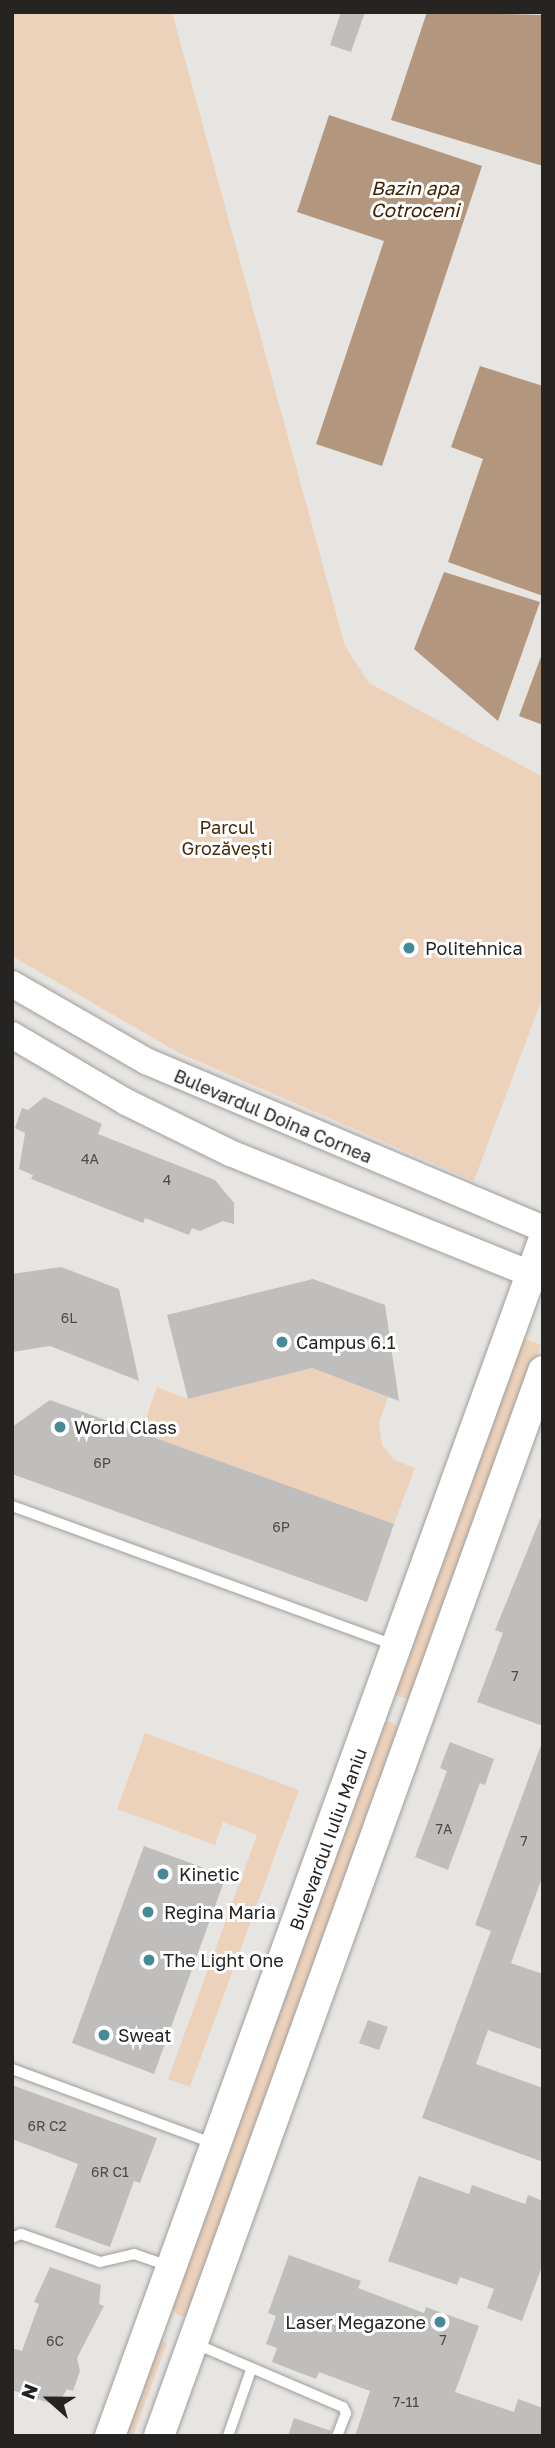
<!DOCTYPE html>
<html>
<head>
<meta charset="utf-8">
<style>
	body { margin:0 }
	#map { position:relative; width:555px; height:2448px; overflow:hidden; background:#e7e5e2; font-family:"Golos Text",sans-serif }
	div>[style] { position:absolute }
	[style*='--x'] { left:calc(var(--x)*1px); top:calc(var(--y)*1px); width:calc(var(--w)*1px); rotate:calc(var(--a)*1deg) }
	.green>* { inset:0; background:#edd2bb }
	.water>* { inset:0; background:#b2967d }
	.building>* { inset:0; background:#c0bebc }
	.roads { filter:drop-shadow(0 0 2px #a09e9c) drop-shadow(0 0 2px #a09e9c) }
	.lane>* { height:10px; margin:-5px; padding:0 5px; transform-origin:5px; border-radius:5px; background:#fff }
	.secondary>* { height:26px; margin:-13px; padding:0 13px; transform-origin:13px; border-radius:13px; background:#fff }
	.primary>* { height:30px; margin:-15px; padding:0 15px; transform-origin:15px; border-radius:15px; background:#fff }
	.dots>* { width:19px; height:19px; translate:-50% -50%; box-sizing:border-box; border:4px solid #fff; border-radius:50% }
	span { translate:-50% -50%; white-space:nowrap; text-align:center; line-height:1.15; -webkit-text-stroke:6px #fff; paint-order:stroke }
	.number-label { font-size:14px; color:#4c4a49 }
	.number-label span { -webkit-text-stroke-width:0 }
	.park-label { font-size:18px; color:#472909 }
	.poi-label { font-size:18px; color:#252423 }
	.left { translate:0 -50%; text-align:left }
	.right { translate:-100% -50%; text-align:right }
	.street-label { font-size:18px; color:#252423 }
	.water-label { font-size:19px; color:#412302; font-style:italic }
	.frame { position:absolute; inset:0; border:14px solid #252423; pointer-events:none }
	.north { position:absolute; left:14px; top:2364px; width:70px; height:70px; -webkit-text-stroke:5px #fff; paint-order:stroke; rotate:291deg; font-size:19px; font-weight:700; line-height:28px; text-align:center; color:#252423 }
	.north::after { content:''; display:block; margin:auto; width:24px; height:32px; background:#252423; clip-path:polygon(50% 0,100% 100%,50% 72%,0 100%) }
</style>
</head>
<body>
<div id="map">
	<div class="green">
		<i style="clip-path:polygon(12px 12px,172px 12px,345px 646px,369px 683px,543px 777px,543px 996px,474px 1181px,179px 1053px,12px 956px)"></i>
		<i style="clip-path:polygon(518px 1336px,541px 1345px,415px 1695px,407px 1699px,396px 1695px,394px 1685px)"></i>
		<i style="clip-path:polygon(312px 1368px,388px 1397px,379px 1423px,382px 1445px,394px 1460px,415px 1468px,394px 1524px,141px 1433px,157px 1387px,188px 1399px)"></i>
		<i style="clip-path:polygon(387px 1721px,395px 1724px,400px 1734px,190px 2316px,180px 2316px,168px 2306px,379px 1727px)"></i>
		<i style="clip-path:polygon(145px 1733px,299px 1790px,190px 2087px,168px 2079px,257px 1835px,223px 1822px,215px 1845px,117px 1809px)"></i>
		<i style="clip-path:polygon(159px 2337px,167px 2343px,133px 2436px,124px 2436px)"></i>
	</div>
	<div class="water">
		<i style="clip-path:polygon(427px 12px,543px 15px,543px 166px,391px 120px)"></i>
		<i style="clip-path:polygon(329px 115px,482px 166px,382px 466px,316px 444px,384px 241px,297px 212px)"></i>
		<i style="clip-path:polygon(480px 366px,543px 386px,543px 596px,448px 562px,483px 459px,451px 447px)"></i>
		<i style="clip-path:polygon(444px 572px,540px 602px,498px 721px,414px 649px)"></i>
		<i style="clip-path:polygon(543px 651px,543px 725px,519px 716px)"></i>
	</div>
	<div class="building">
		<i style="clip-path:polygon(341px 12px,365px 12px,351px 52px,330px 45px)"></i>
		<i style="clip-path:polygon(44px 1097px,102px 1124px,98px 1134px,215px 1180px,234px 1203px,234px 1224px,223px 1221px,200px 1231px,192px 1228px,189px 1235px,145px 1218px,143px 1223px,31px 1179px,33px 1175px,19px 1169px,25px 1133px,15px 1128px,22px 1108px,28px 1110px)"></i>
		<i style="clip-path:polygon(61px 1267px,119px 1289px,139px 1381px,50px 1346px,12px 1352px,12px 1274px)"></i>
		<i style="clip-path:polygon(313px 1279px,385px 1305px,399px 1401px,312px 1368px,188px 1399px,167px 1315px)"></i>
		<i style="clip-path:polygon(50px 1400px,394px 1524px,367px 1602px,12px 1474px,12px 1427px)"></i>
		<i style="clip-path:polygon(541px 1517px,543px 1517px,543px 1726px,477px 1702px,503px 1633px,495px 1630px)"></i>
		<i style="clip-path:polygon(450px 1742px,494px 1759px,485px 1785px,480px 1783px,448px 1870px,415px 1857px,447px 1771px,440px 1768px)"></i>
		<i style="clip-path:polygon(541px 1745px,543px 1875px,511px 1963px,543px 1974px,543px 2050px,488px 2030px,476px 2064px,543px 2088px,543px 2162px,422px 2118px,491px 1931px,475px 1925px)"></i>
		<i style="clip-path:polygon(144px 1846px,226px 1876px,154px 2074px,72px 2043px)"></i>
		<i style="clip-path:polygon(368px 2020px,388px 2027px,379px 2050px,359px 2043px)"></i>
		<i style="clip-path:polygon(12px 2085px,157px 2138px,140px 2183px,134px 2181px,110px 2247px,55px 2227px,78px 2164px,12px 2139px)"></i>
		<i style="clip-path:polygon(419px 2176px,469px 2194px,472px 2185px,525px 2204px,528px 2195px,543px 2201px,543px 2264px,522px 2321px,487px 2308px,494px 2289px,460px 2277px,457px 2285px,388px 2261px)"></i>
		<i style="clip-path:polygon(289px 2255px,361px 2281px,358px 2288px,424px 2313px,426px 2307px,479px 2326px,455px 2392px,514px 2412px,518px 2399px,543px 2408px,543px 2436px,355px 2436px,370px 2391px,319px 2372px,316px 2379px,272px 2362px,277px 2348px,266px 2344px,276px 2316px,268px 2313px)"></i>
		<i style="clip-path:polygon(50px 2267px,101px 2285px,99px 2304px,104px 2306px,77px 2358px,80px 2371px,73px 2391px,67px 2389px,57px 2406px,12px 2390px,12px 2348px,22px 2351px,39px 2304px,34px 2302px)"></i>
		<i style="clip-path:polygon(294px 2418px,331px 2431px,330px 2436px,288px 2436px)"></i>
	</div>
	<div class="roads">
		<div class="lane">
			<i style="--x:12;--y:1506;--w:406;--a:20"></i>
			<i style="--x:12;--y:2069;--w:213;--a:20.3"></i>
			<i style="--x:12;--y:2238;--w:10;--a:-24"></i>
			<i style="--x:21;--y:2234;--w:84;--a:19.5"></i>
			<i style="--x:100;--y:2262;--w:35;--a:-13"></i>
			<i style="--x:134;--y:2254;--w:36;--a:19"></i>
			<i style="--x:196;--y:2344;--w:160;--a:23.2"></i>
			<i style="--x:343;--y:2407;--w:7;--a:63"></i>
			<i style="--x:346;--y:2413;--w:25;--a:111"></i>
			<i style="--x:228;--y:2436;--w:70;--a:-70.8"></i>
		</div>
		<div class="secondary">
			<i style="--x:12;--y:984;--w:155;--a:29.9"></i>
			<i style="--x:146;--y:1061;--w:431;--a:22.9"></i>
			<i style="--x:12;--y:1035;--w:132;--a:30.4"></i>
			<i style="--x:126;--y:1102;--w:116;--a:26.1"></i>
			<i style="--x:230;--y:1153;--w:337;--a:21.9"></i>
		</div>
		<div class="primary">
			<i style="--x:110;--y:2436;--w:1271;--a:-70.08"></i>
			<i style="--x:159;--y:2436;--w:1132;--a:-70.17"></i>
		</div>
	</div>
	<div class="dots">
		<i style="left:409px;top:948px;background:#458a97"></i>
		<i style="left:282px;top:1342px;background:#458a97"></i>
		<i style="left:60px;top:1427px;background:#458a97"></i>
		<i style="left:163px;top:1874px;background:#458a97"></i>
		<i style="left:148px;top:1912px;background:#458a97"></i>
		<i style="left:149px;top:1960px;background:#458a97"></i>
		<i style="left:104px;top:2035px;background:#458a97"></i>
		<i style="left:440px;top:2322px;background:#458a97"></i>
	</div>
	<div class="number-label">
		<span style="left:90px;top:1159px">4A</span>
		<span style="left:167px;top:1180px">4</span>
		<span style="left:69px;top:1318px">6L</span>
		<span style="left:102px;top:1463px">6P</span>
		<span style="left:281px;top:1527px">6P</span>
		<span style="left:515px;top:1676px">7</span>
		<span style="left:444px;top:1829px">7A</span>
		<span style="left:524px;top:1841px">7</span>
		<span style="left:47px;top:2126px">6R C2</span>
		<span style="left:110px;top:2172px">6R C1</span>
		<span style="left:443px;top:2340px">7</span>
		<span style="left:55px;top:2341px">6C</span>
		<span style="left:406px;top:2402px">7-11</span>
	</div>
	<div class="park-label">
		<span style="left:227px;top:838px">Parcul<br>Grozăvești</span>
	</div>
	<div class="poi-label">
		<span class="left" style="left:425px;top:948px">Politehnica</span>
		<span class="left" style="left:296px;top:1342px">Campus 6.1</span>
		<span class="left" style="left:74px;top:1427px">World Class</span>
		<span class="left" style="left:179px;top:1874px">Kinetic</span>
		<span class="left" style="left:164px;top:1912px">Regina Maria</span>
		<span class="left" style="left:163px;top:1960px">The Light One</span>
		<span class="left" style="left:118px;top:2035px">Sweat</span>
		<span class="right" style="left:426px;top:2322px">Laser Megazone</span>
	</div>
	<div class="street-label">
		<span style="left:273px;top:1116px;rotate:23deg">Bulevardul Doina Cornea</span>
		<span style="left:328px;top:1839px;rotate:-70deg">Bulevardul Iuliu Maniu</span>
	</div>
	<div class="water-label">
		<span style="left:415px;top:199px">Bazin apa<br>Cotroceni</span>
	</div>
	<div class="frame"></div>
	<div class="north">N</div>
</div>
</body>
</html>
